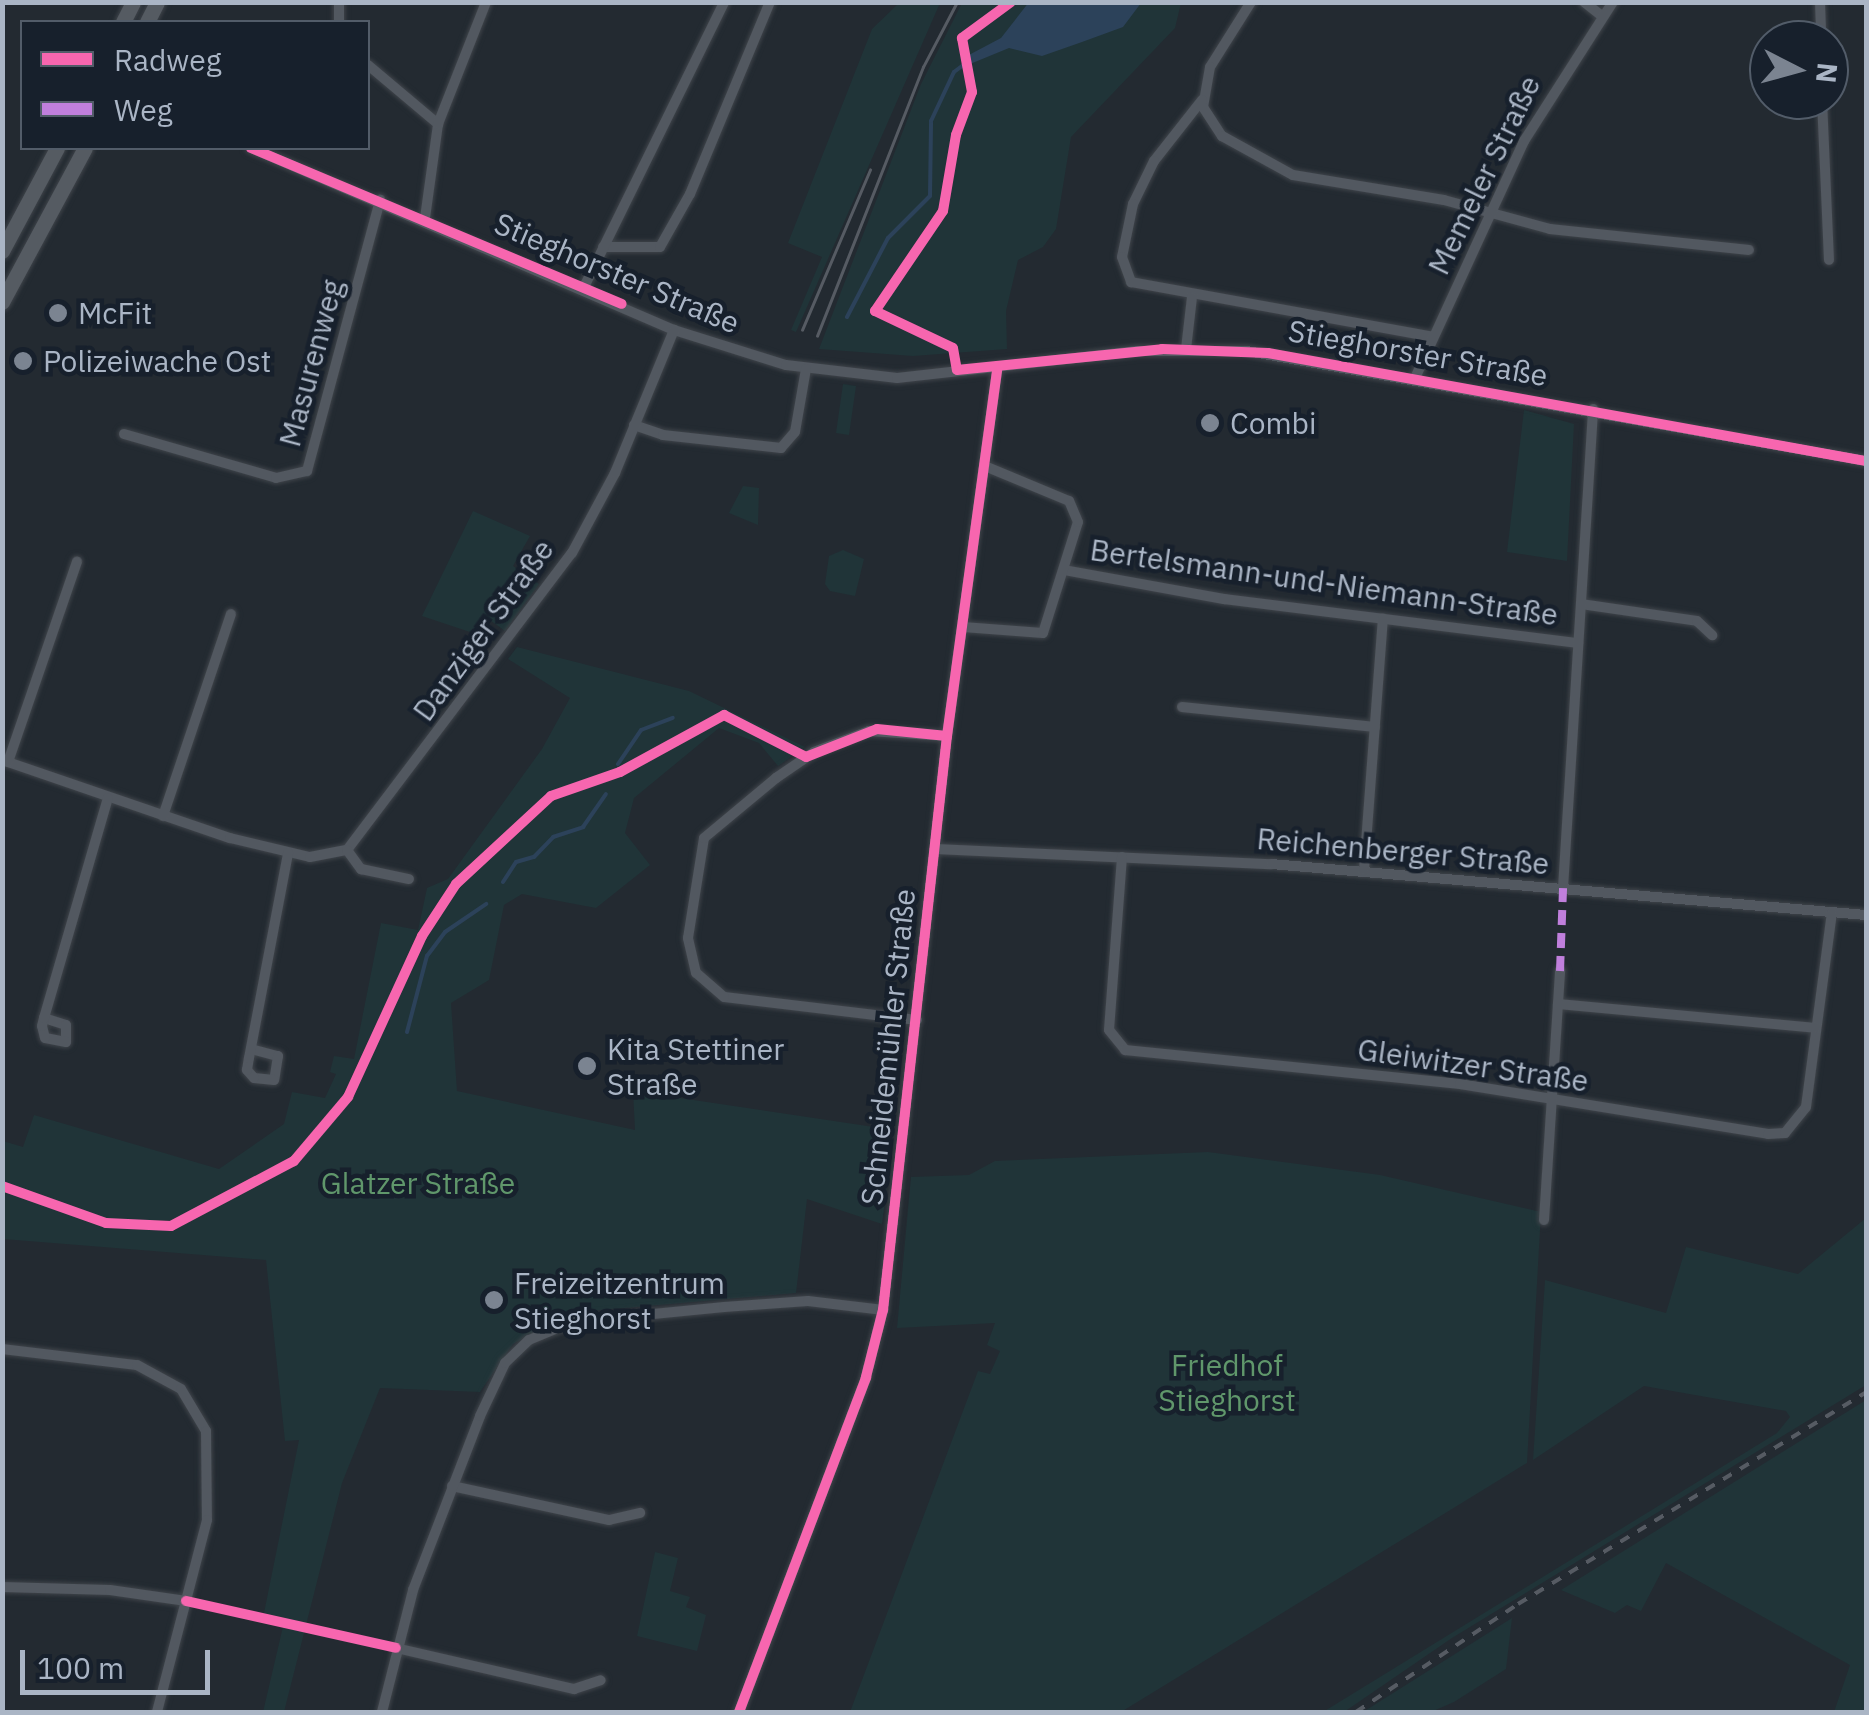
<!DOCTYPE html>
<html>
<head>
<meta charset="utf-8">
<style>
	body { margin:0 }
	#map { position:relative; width:1869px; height:1715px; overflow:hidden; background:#232a31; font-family:"IBM Plex Sans",sans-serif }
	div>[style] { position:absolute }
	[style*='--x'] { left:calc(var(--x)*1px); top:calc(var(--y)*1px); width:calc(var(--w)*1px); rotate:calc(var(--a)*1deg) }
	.green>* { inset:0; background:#203438 }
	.water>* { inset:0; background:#2c425a }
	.stream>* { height:4px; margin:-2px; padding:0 2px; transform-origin:2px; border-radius:2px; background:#2c425a }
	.roads { filter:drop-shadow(0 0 2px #3f444a) drop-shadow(0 0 2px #3f444a) }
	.minor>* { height:10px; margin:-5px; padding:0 5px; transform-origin:5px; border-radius:5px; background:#525860 }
	.primary>* { height:15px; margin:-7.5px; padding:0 7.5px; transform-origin:7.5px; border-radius:7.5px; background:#555b62 }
	.tram>* { height:2.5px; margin:-1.25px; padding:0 1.25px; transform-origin:1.25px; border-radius:1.25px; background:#565b63 }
	.rail>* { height:4px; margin-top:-2px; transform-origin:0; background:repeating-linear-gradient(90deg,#565b63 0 10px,transparent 0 20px) }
	.quiet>* { height:8px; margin-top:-4px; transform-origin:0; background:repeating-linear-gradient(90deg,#c07fdc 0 15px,transparent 0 23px) }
	.cycleway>* { height:10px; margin:-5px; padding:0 5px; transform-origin:5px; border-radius:5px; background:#f766af }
	.dots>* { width:28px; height:28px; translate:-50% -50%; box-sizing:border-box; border:5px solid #17202c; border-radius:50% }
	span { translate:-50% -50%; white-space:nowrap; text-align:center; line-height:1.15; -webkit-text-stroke:9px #17202c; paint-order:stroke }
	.street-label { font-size:30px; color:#aab5c5 }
	.poi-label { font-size:30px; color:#aab5c5 }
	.left { translate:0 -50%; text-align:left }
	.park-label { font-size:30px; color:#60976b }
	.frame { position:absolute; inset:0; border:5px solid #aab5c5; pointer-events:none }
	.legend { position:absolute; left:20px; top:20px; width:350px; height:130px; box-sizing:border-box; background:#17202c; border:2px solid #525c69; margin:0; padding:12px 18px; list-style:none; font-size:30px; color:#aab5c5 }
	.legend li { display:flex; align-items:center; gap:20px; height:50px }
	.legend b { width:50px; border:2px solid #525c69 }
	.north { position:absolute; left:1749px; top:20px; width:100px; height:100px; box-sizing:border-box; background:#17202c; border:2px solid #525c69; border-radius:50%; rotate:96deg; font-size:28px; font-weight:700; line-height:40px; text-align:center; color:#aab5c5 }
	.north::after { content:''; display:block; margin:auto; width:35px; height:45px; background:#7b8491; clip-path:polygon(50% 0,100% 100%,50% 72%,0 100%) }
	.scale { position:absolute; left:20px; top:1650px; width:190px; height:45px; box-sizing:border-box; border:5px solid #aab5c5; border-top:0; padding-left:12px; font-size:30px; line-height:35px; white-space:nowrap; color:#aab5c5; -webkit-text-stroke:8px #17202c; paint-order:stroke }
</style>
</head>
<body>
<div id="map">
	<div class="green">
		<i style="clip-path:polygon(899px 3px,940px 3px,796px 332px,791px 330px,822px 257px,788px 243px,872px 29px)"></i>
		<i style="clip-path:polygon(962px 3px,1181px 3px,1175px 28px,1071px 137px,1056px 229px,1043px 247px,1018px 260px,1006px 311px,1007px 349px,913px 356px,819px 349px,921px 84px)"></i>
		<i style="clip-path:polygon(843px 384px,856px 386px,849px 435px,836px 433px)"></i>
		<i style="clip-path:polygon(1524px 410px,1574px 424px,1567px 561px,1507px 552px)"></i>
		<i style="clip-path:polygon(743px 486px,759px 488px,758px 525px,729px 513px)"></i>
		<i style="clip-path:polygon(473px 511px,530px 536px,513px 566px,539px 584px,505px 631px,487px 618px,476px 634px,422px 616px)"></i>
		<i style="clip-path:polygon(843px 550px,864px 559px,855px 596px,830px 591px,825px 584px,829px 556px)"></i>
		<i style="clip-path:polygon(517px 647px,689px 691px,805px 747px,778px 766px,759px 743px,719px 728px,634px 798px,625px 833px,650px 865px,596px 908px,522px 894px,504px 905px,489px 980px,451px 1003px,457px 1091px,635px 1130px,633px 1091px,894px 1130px,882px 1224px,807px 1199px,796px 1293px,568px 1313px,513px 1344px,480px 1392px,380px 1388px,342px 1483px,284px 1712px,263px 1712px,285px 1618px,264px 1613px,299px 1440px,285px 1441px,266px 1260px,3px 1239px,3px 1141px,23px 1147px,34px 1115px,219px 1169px,284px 1124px,292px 1092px,325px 1098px,336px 1074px,330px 1072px,334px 1056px,354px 1059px,381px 923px,418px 930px,427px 888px,448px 879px,542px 749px,570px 698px,508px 659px)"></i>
		<i style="clip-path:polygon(1208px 1152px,1380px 1175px,1541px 1212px,1527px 1463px,1121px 1712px,850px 1712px,978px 1371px,990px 1374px,1000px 1351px,987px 1345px,995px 1323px,897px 1328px,911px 1177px,969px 1175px,995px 1161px)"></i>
		<i style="clip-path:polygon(1866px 1218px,1866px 1385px,1452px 1638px,1344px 1712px,1323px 1712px,1777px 1433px,1790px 1417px,1786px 1411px,1644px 1386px,1533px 1460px,1545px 1280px,1666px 1313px,1686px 1247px,1798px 1274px)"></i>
		<i style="clip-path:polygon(1866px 1400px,1866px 1712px,1834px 1712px,1850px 1665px,1666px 1563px,1641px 1611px,1627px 1605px,1615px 1613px,1561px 1590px)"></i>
		<i style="clip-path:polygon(655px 1552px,678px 1558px,670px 1591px,690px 1597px,686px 1607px,706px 1615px,697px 1651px,637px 1636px)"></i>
		<i style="clip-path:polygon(1512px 1618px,1506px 1669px,1454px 1702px,1431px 1712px,1363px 1712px)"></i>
	</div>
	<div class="water">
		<i style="clip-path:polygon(1029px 2px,1141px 2px,1141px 3px,1123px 27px,1082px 42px,1042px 56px,1009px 48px,970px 64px,967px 56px,1001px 38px)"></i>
	</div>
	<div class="stream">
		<i style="--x:847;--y:317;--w:89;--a:-62.6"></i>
		<i style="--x:888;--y:238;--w:59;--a:-45"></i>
		<i style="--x:930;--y:196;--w:75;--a:-89.2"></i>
		<i style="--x:931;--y:121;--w:54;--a:-64.9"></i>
		<i style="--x:954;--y:72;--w:21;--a:-37"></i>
		<i style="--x:618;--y:764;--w:41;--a:-55.9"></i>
		<i style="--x:641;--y:730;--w:34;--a:-21"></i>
		<i style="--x:503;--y:882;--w:24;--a:-57"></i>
		<i style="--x:516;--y:862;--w:19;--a:-16"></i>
		<i style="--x:534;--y:857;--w:28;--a:-46"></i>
		<i style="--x:553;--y:837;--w:32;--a:-18"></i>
		<i style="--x:583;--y:827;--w:40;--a:-55.1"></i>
		<i style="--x:407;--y:1032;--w:79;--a:-75.3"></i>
		<i style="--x:427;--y:956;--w:30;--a:-53"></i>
		<i style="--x:445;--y:932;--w:50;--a:-34.3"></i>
	</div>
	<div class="roads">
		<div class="minor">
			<i style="--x:1251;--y:2;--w:77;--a:122.2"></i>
			<i style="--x:1210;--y:67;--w:41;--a:99.9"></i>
			<i style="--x:1203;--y:107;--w:35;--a:57"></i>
			<i style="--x:1222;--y:136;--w:81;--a:28.8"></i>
			<i style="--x:1293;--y:175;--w:153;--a:9.4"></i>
			<i style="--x:1444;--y:200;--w:110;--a:15.3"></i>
			<i style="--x:1550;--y:229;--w:200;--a:6"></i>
			<i style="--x:1584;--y:2;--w:23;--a:38"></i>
			<i style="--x:1820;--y:2;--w:38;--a:88"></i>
			<i style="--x:339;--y:22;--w:20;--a:-90"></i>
			<i style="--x:368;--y:65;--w:92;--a:40.1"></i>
			<i style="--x:1202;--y:100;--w:78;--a:128.2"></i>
			<i style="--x:1154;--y:161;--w:48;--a:116"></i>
			<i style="--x:1133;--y:204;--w:54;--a:101.7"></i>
			<i style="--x:1122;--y:257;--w:27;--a:70"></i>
			<i style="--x:1131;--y:282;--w:307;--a:10.3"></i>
			<i style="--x:1822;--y:100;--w:160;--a:87.5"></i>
			<i style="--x:251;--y:148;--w:460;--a:23.3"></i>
			<i style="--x:674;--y:330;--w:117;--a:17.4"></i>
			<i style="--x:786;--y:365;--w:112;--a:6.7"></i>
			<i style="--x:897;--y:378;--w:242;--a:-6.4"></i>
			<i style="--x:1137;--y:351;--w:110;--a:0"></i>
			<i style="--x:1247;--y:351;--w:629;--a:10.08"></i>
			<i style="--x:425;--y:218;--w:95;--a:-82.1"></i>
			<i style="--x:438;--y:124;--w:131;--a:-68.5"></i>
			<i style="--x:603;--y:247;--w:57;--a:0"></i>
			<i style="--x:660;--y:247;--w:61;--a:-60.5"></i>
			<i style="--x:690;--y:194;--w:208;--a:-67.4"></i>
			<i style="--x:584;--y:287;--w:318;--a:-63.8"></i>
			<i style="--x:1186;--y:349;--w:52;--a:-83.4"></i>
			<i style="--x:1415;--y:378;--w:261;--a:-65.3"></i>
			<i style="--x:1524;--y:141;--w:165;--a:-57.4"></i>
			<i style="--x:634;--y:425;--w:31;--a:19"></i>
			<i style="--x:663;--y:435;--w:119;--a:6.3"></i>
			<i style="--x:781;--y:448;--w:21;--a:-49"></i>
			<i style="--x:795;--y:432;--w:64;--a:-80.1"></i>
			<i style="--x:124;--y:434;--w:158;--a:16.1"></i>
			<i style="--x:276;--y:478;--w:32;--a:-13"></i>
			<i style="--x:307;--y:471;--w:281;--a:-74.9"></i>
			<i style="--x:1064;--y:570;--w:163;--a:10.3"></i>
			<i style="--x:1224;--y:599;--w:357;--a:7.1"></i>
			<i style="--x:1581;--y:604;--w:117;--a:8.3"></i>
			<i style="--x:1697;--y:621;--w:21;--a:43"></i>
			<i style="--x:963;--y:627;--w:80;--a:4.3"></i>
			<i style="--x:1043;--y:633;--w:116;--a:-72.5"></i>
			<i style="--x:1078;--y:522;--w:23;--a:-113"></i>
			<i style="--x:1069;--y:501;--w:89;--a:-157.5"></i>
			<i style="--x:1182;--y:707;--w:194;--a:5.9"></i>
			<i style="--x:2;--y:760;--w:241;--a:18.9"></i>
			<i style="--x:230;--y:838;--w:82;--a:13.4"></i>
			<i style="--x:310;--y:857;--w:38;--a:-11"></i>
			<i style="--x:347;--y:850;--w:373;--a:-52.9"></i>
			<i style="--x:572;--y:553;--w:91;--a:-61.7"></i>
			<i style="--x:615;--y:473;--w:155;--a:-67.6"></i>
			<i style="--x:8;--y:762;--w:212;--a:-71"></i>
			<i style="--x:163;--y:816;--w:213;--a:-71.4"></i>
			<i style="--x:935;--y:849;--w:336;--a:2.6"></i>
			<i style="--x:1271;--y:864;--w:597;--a:4.9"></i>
			<i style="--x:347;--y:850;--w:24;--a:54"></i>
			<i style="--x:361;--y:869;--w:49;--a:11.8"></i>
			<i style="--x:1122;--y:857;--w:173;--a:94.3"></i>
			<i style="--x:1109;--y:1030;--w:26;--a:51"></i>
			<i style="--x:1125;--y:1050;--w:337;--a:5.8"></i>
			<i style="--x:1460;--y:1084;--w:312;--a:9.2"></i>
			<i style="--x:1768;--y:1134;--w:17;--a:-3"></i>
			<i style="--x:1785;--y:1133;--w:33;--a:-51"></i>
			<i style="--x:1806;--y:1107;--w:196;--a:-82.4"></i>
			<i style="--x:1364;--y:870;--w:252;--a:-85.7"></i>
			<i style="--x:1563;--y:888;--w:480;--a:-86.4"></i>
			<i style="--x:1558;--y:1004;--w:259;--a:5.3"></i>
			<i style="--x:44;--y:1018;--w:23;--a:18"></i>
			<i style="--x:66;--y:1025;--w:17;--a:90"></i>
			<i style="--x:66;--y:1042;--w:21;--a:-169"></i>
			<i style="--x:45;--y:1038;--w:12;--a:-104"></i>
			<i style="--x:42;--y:1026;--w:8;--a:-76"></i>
			<i style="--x:44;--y:1018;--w:229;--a:-73.8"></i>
			<i style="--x:917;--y:1020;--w:194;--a:-173.2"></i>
			<i style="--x:724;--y:997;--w:37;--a:-139"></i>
			<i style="--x:696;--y:973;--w:36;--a:-103"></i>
			<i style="--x:688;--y:938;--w:101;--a:-80.9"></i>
			<i style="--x:704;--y:838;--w:94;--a:-39.8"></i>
			<i style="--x:776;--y:778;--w:46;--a:-34.4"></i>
			<i style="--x:814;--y:752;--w:59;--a:-20.9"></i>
			<i style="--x:869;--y:731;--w:78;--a:3.7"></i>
			<i style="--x:251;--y:1049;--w:28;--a:15"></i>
			<i style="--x:278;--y:1056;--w:24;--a:99"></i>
			<i style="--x:274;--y:1080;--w:20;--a:-174"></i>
			<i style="--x:254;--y:1078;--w:11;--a:-131"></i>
			<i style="--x:247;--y:1070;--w:12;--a:-81"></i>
			<i style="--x:249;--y:1058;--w:209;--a:-79.2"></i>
			<i style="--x:1544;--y:1220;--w:250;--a:-86.3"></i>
			<i style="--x:2;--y:1349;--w:136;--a:6.8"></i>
			<i style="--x:137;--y:1365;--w:50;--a:28.6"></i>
			<i style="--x:181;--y:1389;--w:49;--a:59.2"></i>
			<i style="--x:206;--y:1431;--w:89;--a:89.4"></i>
			<i style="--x:207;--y:1520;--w:198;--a:104.6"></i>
			<i style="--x:452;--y:1486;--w:161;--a:12.2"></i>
			<i style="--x:609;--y:1520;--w:32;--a:-13"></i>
			<i style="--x:2;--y:1587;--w:108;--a:1.6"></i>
			<i style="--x:110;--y:1590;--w:77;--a:8.2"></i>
			<i style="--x:396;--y:1648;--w:183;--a:13"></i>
			<i style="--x:574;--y:1689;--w:28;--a:-18"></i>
			<i style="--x:382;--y:1712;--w:126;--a:-75.7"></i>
			<i style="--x:413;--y:1590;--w:186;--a:-68.9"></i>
			<i style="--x:480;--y:1416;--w:59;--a:-64.7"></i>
			<i style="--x:505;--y:1363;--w:33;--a:-44"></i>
			<i style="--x:529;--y:1340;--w:47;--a:-22.7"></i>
			<i style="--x:572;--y:1322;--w:153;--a:-5.6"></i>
			<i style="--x:724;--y:1307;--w:84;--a:-4.1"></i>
			<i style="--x:808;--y:1301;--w:76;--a:6.8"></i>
			<i style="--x:739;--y:1712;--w:358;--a:-69.2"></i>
			<i style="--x:866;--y:1377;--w:69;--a:-75.8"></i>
			<i style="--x:883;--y:1310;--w:578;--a:-83.64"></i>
			<i style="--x:947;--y:736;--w:373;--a:-82.2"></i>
		</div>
		<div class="primary">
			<i style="--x:123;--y:22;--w:22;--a:-63"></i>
			<i style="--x:147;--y:22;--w:22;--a:-63"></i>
			<i style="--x:2;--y:251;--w:117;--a:-61.9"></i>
			<i style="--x:2;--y:302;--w:175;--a:-61.7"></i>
		</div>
	</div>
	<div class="tram">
		<i style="--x:802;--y:330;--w:174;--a:-67"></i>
		<i style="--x:817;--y:336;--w:289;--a:-68.5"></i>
		<i style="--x:923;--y:67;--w:73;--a:-62.4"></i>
	</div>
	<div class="rail">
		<i style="--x:1356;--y:1712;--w:195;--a:-33.7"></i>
		<i style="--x:1518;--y:1604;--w:407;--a:-31.3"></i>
	</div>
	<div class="quiet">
		<i style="--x:1560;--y:971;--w:83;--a:-87.9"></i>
	</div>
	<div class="cycleway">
		<i style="--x:1011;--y:2;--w:61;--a:143.7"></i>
		<i style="--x:962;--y:38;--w:55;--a:79.5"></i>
		<i style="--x:972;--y:92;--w:46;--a:110.4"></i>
		<i style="--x:956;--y:135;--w:77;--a:99.7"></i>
		<i style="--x:943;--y:211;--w:121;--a:124.2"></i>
		<i style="--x:875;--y:311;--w:86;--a:25.4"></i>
		<i style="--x:953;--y:348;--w:22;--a:80"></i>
		<i style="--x:957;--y:370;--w:206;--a:-5.8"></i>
		<i style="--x:1162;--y:349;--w:106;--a:2.2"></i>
		<i style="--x:1268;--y:353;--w:608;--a:10.24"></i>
		<i style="--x:251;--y:148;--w:402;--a:22.8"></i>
		<i style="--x:2;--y:1186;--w:110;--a:19.6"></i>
		<i style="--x:106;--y:1223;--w:65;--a:2.6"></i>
		<i style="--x:171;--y:1226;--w:139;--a:-27.9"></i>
		<i style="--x:294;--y:1161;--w:84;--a:-49.8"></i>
		<i style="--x:348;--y:1097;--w:177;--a:-65.3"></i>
		<i style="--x:422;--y:936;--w:62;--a:-56.8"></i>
		<i style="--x:456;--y:884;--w:129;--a:-42.8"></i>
		<i style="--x:551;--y:796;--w:73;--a:-19.2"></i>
		<i style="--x:620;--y:772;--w:119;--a:-28.7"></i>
		<i style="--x:724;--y:715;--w:92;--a:27.1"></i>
		<i style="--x:806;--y:757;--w:76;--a:-21.5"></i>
		<i style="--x:877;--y:729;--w:70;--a:5.7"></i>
		<i style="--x:186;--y:1601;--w:215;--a:12.6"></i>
		<i style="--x:739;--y:1712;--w:358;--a:-69.2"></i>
		<i style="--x:866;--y:1377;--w:69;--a:-75.8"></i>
		<i style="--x:883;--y:1310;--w:578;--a:-83.64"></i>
		<i style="--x:947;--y:736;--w:373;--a:-82.2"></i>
	</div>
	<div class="dots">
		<i style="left:58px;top:313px;background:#7b8491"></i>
		<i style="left:23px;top:361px;background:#7b8491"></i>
		<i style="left:1210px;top:423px;background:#7b8491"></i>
		<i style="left:587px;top:1066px;background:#7b8491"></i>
		<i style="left:494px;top:1300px;background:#7b8491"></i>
	</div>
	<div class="street-label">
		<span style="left:1484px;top:175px;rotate:-64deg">Memeler Straße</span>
		<span style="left:617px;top:273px;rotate:23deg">Stieghorster Straße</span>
		<span style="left:1418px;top:353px;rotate:10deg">Stieghorster Straße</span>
		<span style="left:311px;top:363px;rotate:-75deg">Masurenweg</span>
		<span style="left:1324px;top:582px;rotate:8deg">Bertelsmann-und-Niemann-Straße</span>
		<span style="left:483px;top:630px;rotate:-54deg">Danziger Straße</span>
		<span style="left:1403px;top:851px;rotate:5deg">Reichenberger Straße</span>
		<span style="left:888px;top:1047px;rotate:-84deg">Schneidemühler Straße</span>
		<span style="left:1473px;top:1065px;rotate:8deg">Gleiwitzer Straße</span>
	</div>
	<div class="poi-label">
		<span class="left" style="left:78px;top:313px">McFit</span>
		<span class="left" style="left:43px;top:361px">Polizeiwache Ost</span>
		<span class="left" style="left:1230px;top:423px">Combi</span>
		<span class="left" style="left:607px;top:1066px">Kita Stettiner<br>Straße</span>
		<span class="left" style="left:514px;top:1300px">Freizeitzentrum<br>Stieghorst</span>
	</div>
	<div class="park-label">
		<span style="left:418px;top:1183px">Glatzer Straße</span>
		<span style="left:1227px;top:1382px">Friedhof<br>Stieghorst</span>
	</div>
	<div class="frame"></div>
	<ul class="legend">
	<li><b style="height:12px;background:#f766af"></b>Radweg</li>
	<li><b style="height:12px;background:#c07fdc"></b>Weg</li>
	</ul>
	<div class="north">N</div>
	<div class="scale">100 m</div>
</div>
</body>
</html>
